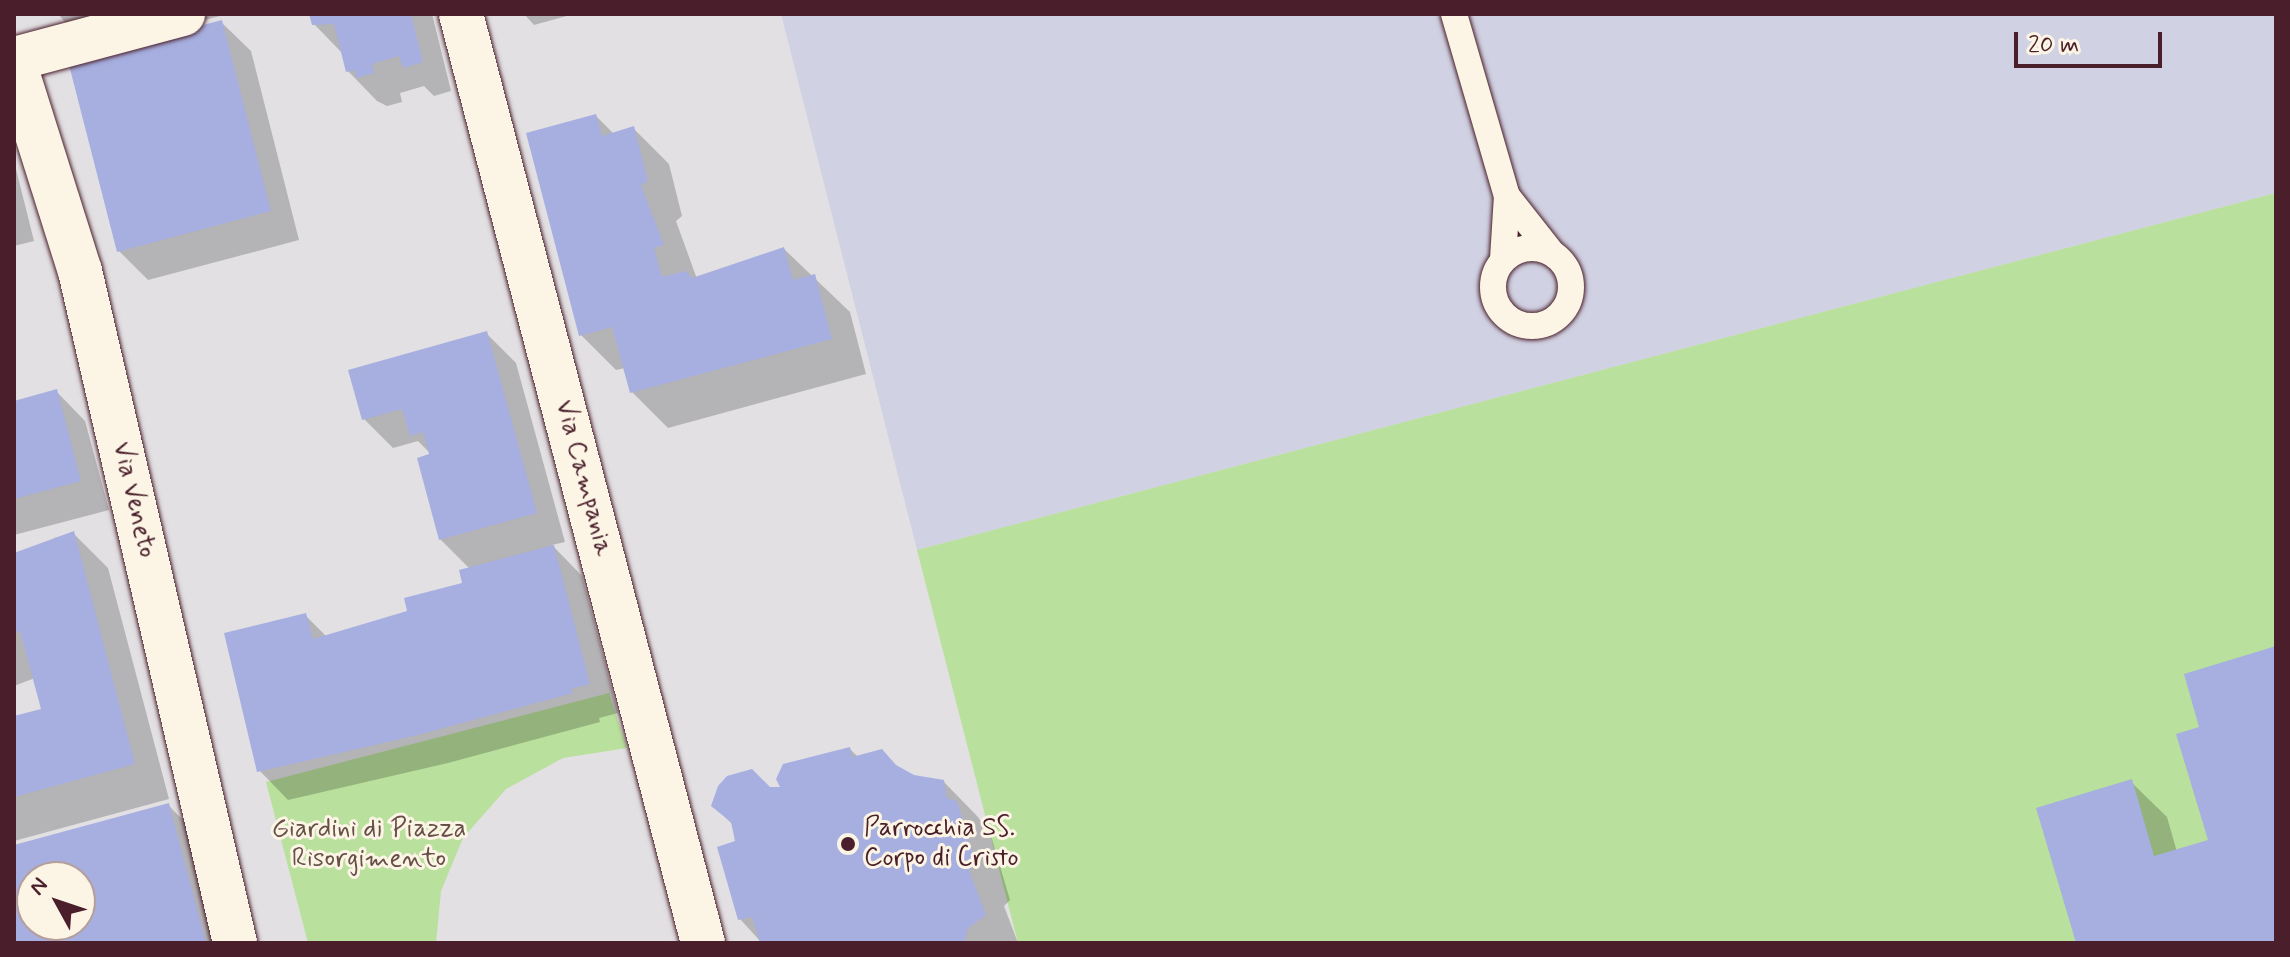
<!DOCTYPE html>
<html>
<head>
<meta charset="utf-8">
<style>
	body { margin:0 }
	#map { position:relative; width:2290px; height:957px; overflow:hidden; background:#e2e0e3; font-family:Mynerve,sans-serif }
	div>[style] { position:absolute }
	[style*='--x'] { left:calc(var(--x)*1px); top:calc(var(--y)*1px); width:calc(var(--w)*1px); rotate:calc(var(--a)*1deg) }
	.built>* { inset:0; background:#d0d1e2 }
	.green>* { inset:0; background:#b9e09c }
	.shadow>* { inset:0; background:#0003 }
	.building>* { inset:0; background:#a6afdf }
	.roads { filter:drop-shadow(0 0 2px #4a1f2b) drop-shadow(0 0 2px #4a1f2b) }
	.service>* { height:26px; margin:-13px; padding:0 13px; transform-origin:13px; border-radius:13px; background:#fcf5e5 }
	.service>.ring { margin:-13px; padding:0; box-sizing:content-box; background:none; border:26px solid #fcf5e5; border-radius:50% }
	.minor>* { height:44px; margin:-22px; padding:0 22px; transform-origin:22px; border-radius:22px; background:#fcf5e5 }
	.dots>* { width:22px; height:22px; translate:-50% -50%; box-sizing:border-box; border:4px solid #fcf5e5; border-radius:50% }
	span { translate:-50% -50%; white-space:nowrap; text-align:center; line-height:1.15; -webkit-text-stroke:6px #fcf5e5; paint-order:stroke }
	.street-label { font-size:26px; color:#4a1f2b }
	.poi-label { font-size:26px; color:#4a1f2b }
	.left { translate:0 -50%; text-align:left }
	.park-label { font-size:26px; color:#664f47 }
	.frame { position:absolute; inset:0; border:16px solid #4a1f2b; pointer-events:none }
	.north { position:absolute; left:16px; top:861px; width:80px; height:80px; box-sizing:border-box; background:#fcf5e5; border:2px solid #b59f9b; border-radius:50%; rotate:310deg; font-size:22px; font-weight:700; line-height:32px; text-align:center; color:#4a1f2b }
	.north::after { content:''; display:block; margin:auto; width:28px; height:36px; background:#4a1f2b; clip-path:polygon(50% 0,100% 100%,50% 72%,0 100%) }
	.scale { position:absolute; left:2014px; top:32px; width:148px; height:36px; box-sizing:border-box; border:4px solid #4a1f2b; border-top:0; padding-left:10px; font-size:24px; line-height:28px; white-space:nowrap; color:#4a1f2b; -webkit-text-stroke:6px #fcf5e5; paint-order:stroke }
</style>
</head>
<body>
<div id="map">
	<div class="built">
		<i style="clip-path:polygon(781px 14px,2276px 14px,2276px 193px,917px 550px)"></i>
	</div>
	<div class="green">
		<i style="clip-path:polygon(2276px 193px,2276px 943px,1018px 943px,917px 550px)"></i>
		<i style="clip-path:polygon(609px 693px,627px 748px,563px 758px,506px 789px,463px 838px,441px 891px,436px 943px,308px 943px,266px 782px)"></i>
	</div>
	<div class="shadow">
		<i style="clip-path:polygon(58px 14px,228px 14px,89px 49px)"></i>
		<i style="clip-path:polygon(311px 14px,432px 14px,451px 91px,434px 96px,424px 86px,400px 93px,402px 102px,387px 106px,377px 101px,348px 71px,343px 54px,314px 24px)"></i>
		<i style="clip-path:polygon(524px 14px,574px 14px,534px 25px)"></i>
		<i style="clip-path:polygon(221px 22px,251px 51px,299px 240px,148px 280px,119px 251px)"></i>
		<i style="clip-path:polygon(596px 116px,614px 134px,633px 128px,669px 164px,682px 216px,676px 221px,697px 279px,784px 249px,850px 312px,866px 374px,668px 428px,632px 392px,625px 368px,616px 370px,581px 335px)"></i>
		<i style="clip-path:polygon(14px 161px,34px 241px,14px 246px)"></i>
		<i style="clip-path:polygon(487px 334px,516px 363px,565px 542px,552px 545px,582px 576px,618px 713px,599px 718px,600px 722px,448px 763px,288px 800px,259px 770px,305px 615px,327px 637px,410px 612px,464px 584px,470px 569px,440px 539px,432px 455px,418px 441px,393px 448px,364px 419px)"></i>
		<i style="clip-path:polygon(56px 391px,85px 421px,109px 510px,14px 535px,14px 403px)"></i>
		<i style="clip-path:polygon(73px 533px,108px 568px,169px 799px,14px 841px,14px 718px,43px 710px,35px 678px,14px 686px,14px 555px,56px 544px,54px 538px)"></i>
		<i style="clip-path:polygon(2276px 648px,2276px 943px,2078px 943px,2131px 782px,2167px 817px,2177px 852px,2211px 842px,2202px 728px)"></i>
		<i style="clip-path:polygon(850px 749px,858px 757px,914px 777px,943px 781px,978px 817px,992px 839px,1010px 900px,1004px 906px,1018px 943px,762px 943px,740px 919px,734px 826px,714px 806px,783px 789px)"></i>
		<i style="clip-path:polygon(evenodd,168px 805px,204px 841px,231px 943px,14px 943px,14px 847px,168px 805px,32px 877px,80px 877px,80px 925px,32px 925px,32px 877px)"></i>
	</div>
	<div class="building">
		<i style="clip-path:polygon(309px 14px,411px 14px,423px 62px,403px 68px,399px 56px,372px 64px,374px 73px,356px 78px,355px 70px,346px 72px,334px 24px,312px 25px)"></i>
		<i style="clip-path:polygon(222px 20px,271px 211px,117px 252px,68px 61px)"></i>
		<i style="clip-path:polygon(596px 114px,602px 136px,634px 126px,648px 181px,641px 185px,664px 245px,654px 248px,662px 277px,686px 271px,692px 278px,784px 247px,793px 280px,815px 274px,832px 339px,630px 393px,612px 327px,579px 336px,526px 133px)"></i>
		<i style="clip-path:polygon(487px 331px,537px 513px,439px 540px,417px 458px,429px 454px,423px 432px,410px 436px,402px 409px,362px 420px,348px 370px)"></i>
		<i style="clip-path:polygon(57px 389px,81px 481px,14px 499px,14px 401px)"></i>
		<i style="clip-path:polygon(74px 531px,135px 764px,14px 797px,14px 716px,41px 709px,20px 631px,14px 633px,14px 553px)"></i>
		<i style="clip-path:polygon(554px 545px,590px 684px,571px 689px,573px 693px,418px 735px,257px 772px,224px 633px,306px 613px,313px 639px,407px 611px,404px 598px,462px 583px,459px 570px)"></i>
		<i style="clip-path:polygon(2276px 646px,2276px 943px,2076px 943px,2036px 808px,2132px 779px,2154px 856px,2208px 840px,2176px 734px,2199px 727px,2184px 674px)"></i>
		<i style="clip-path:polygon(850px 747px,852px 757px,882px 749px,896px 765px,914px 775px,944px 780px,947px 798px,957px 801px,976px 864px,969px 870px,986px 915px,968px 928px,964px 943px,760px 943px,752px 917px,738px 920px,717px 847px,735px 841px,731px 822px,711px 806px,718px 786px,727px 776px,752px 769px,770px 787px,780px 787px,776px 779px,783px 764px)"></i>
		<i style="clip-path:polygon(evenodd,169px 803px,206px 943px,14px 943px,14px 845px,169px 803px,32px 877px,80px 877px,80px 925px,32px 925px,32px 877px)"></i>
	</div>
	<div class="roads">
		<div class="service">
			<i style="--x:1454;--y:14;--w:190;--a:73.8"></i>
			<i class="ring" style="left:1493px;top:248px;width:52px;height:52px"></i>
			<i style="--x:1503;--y:259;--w:63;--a:-86.4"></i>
			<i style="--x:1507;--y:196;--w:71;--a:51.8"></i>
		</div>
		<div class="minor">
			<i style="--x:461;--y:14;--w:960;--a:75.4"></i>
			<i style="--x:14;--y:59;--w:175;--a:-14.9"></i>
			<i style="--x:14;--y:62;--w:219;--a:72.5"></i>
			<i style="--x:80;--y:271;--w:690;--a:77.01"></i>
		</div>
	</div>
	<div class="dots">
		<i style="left:848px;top:844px;background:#4a1f2b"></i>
	</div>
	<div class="street-label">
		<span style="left:583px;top:478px;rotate:75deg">Via Campania</span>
		<span style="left:133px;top:500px;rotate:77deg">Via Veneto</span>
	</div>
	<div class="poi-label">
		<span class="left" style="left:864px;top:844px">Parrocchia SS.<br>Corpo di Cristo</span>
	</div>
	<div class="park-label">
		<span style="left:369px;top:845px">Giardini di Piazza<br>Risorgimento</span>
	</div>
	<div class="frame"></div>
	<div class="north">N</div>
	<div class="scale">20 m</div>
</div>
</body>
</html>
